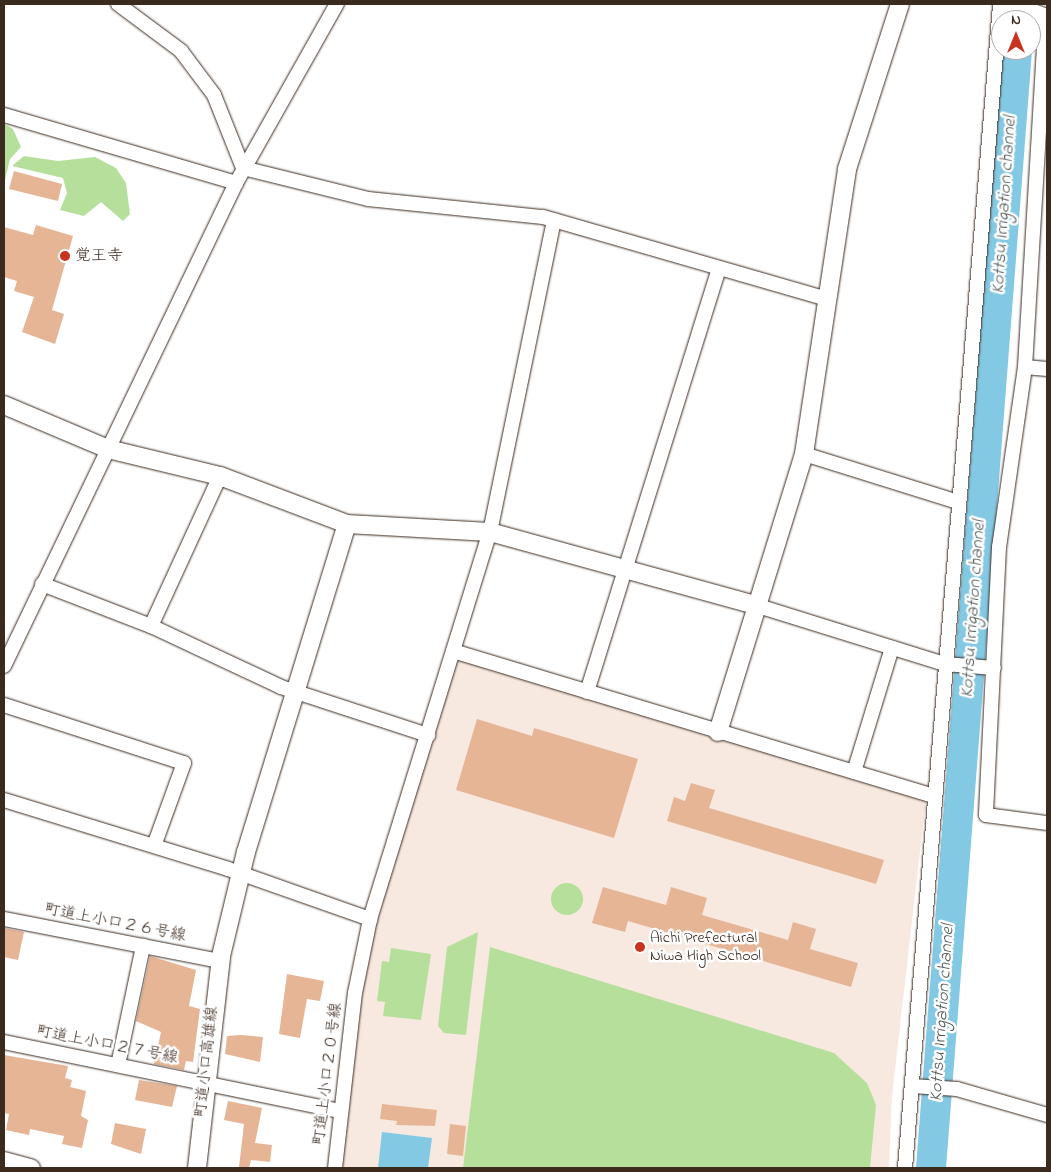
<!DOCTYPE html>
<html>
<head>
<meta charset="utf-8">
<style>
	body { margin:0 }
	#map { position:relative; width:1051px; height:1172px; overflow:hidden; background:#fff; font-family:"Indie Flower","Klee One",sans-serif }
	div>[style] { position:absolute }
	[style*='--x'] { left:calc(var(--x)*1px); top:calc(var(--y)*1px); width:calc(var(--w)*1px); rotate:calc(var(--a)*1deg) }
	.built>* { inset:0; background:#f7e9e0 }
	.green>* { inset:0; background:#b6df9c }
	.round { border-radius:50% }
	.water>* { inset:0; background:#83c9e4 }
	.river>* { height:30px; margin:-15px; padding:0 15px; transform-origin:15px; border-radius:15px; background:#83c9e4 }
	.building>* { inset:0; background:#e5b596 }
	.roads { filter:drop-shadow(0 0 1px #3b2a1e) drop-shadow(0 0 1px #3b2a1e) }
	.minor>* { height:14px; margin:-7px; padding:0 7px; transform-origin:7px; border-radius:7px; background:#fff }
	.tertiary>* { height:18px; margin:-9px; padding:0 9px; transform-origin:9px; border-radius:9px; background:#fff }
	.dots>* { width:14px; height:14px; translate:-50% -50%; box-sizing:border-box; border:2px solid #fff; border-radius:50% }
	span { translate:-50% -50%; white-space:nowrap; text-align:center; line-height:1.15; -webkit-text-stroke:5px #fff; paint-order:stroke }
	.poi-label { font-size:16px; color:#3b2a1e }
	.left { translate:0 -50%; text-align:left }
	.street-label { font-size:16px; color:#3b2a1e }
	.water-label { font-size:18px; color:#515a59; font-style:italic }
	.frame { position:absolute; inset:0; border:5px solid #3b2a1e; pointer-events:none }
	.north { position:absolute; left:991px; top:10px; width:50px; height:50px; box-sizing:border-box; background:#fff; border:1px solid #b1aaa5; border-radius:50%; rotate:0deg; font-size:14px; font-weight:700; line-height:20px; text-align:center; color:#3b2a1e }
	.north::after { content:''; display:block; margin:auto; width:18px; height:22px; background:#c8321e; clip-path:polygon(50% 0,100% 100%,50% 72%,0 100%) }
</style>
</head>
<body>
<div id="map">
	<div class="built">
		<i style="clip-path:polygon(462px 660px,926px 799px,892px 1096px,889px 1168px,340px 1168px,362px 987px,380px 907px,456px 662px)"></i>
	</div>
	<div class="green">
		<i style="clip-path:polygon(4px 124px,13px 129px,21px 147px,10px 159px,4px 184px)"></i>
		<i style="clip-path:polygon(24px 156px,58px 161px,95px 157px,116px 168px,126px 183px,130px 214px,123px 221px,101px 202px,84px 216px,60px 210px,67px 193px,63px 178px,12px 166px)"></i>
		<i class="round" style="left:551px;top:883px;width:32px;height:32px"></i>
		<i style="clip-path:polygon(478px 932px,466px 1035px,444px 1033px,438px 1026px,447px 947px)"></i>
		<i style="clip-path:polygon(490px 947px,834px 1053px,867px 1083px,876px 1105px,870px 1168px,463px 1168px)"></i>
		<i style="clip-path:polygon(391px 948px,431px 954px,421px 1020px,383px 1016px,385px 1002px,377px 1001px,382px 961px,389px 962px)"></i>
	</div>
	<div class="water">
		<i style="clip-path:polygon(382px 1132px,432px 1138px,428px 1168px,378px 1168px)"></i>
	</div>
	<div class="river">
		<i style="--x:931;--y:1168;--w:1121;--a:-85.6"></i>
	</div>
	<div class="building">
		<i style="clip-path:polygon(14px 171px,62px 184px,58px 201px,9px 189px)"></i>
		<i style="clip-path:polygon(36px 225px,73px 236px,52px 310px,64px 314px,55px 344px,22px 332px,34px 297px,14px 291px,17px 281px,4px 277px,4px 227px,33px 235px)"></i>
		<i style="clip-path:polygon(477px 719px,532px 736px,534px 728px,638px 759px,614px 838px,456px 790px)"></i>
		<i style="clip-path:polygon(691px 783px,715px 790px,709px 808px,884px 860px,876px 884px,667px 821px,674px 797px,685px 801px)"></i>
		<i style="clip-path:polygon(603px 887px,666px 905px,671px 887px,707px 898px,702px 915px,788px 940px,793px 922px,816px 929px,810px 949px,858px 963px,851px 987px,628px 921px,625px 932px,592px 923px)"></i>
		<i style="clip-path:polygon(4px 928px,24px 932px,18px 960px,4px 957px)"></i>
		<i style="clip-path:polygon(150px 956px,196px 970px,189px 1006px,200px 1009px,193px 1062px,186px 1061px,184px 1070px,154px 1064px,161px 1032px,136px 1021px)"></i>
		<i style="clip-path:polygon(287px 974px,324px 981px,320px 1001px,307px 999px,300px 1038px,279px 1034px)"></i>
		<i style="clip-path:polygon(241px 1035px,263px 1037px,260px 1062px,225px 1054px,227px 1036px)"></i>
		<i style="clip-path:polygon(4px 1055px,68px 1066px,65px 1078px,72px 1080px,70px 1087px,86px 1091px,81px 1116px,88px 1120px,82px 1148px,62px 1144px,64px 1136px,30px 1129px,29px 1135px,6px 1130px,9px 1114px,4px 1113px)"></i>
		<i style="clip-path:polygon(139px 1080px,177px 1086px,172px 1107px,135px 1100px)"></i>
		<i style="clip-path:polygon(228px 1101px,262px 1108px,255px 1143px,272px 1145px,270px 1162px,251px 1160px,249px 1168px,239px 1167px,244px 1124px,224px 1120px)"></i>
		<i style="clip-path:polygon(382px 1104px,437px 1110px,435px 1126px,396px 1125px,397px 1121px,380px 1119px)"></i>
		<i style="clip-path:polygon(115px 1123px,146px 1129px,141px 1154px,111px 1144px)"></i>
		<i style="clip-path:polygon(450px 1124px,466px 1126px,463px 1156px,447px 1154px)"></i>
	</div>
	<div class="roads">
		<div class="minor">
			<i style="--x:118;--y:4;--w:79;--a:36.7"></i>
			<i style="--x:181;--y:51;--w:55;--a:53.1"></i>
			<i style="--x:214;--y:95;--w:79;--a:68.3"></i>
			<i style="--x:243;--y:168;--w:129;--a:13.9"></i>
			<i style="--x:368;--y:199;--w:176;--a:5.9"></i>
			<i style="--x:543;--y:217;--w:296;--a:16.1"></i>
			<i style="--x:4;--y:115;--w:242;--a:16.3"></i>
			<i style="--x:1025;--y:367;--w:351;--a:-86.6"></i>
			<i style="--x:1047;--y:369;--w:22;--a:-175"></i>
			<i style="--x:1025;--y:367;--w:182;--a:98.2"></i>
			<i style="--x:999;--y:547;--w:268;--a:92.8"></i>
			<i style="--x:986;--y:815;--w:62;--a:7.5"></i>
			<i style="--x:804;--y:454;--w:161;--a:17.3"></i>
			<i style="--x:42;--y:584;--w:117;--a:21.1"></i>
			<i style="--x:151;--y:626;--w:144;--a:25.1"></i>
			<i style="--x:281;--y:687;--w:155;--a:18.1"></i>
			<i style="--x:755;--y:605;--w:199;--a:17.3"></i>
			<i style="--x:945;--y:664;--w:49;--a:4.7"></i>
			<i style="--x:151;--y:626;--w:165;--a:-65.3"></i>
			<i style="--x:453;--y:651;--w:502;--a:16.78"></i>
			<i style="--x:4;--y:666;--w:536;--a:-64.34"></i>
			<i style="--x:236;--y:183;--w:206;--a:-60.6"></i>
			<i style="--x:587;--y:692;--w:443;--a:-72.7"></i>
			<i style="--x:4;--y:705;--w:189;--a:17.9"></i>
			<i style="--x:184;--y:763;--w:88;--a:109.9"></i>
			<i style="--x:854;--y:772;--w:130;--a:-73"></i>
			<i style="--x:4;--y:800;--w:234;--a:17.1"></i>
			<i style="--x:228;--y:869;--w:151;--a:19.4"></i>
			<i style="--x:4;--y:919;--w:220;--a:11"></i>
			<i style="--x:4;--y:1042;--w:344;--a:11.6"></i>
			<i style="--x:118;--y:1065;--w:122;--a:-78.1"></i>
			<i style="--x:912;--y:1086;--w:45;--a:3.8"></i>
			<i style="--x:957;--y:1089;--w:94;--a:16.1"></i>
			<i style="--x:335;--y:1168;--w:176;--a:-83.5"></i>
			<i style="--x:355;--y:993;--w:76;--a:-78.5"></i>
			<i style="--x:370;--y:919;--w:405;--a:-72.8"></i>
			<i style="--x:490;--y:532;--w:318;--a:-78.4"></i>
			<i style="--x:905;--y:1168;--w:1168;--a:-85.33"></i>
		</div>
		<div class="tertiary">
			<i style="--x:1008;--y:4;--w:41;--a:19.7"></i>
			<i style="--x:4;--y:405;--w:113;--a:22.9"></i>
			<i style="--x:108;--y:449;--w:115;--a:13.6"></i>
			<i style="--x:220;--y:476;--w:136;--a:20.7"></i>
			<i style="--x:347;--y:524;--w:143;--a:3.2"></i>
			<i style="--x:490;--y:532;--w:275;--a:15.4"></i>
			<i style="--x:718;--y:732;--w:291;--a:-72.8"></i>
			<i style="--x:804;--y:454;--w:288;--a:-81.4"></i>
			<i style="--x:847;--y:169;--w:173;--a:-72.2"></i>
			<i style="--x:4;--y:1161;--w:28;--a:15"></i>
			<i style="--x:197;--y:1168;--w:213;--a:-83.5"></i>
			<i style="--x:221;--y:956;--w:107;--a:-76.5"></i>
			<i style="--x:246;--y:852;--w:343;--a:-72.9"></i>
		</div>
	</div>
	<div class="dots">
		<i style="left:65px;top:256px;background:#c8321e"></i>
		<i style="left:640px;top:947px;background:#c8321e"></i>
	</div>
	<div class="poi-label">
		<span class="left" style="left:75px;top:256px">覚王寺</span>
		<span class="left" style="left:650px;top:947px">Aichi Prefectural<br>Niwa High School</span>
	</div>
	<div class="street-label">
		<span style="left:115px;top:923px;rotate:11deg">町道上小口２６号線</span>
		<span style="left:107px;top:1045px;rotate:11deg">町道上小口２７号線</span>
		<span style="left:207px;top:1062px;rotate:-84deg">町道小口高雄線</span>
		<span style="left:328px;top:1074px;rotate:-83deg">町道上小口２０号線</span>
	</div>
	<div class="water-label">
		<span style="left:1005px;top:205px;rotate:-86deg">Kottsu Irrigation channel</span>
		<span style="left:974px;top:609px;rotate:-86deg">Kottsu Irrigation channel</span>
		<span style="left:943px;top:1013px;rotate:-86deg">Kottsu Irrigation channel</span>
	</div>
	<div class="frame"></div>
	<div class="north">N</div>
</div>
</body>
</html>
